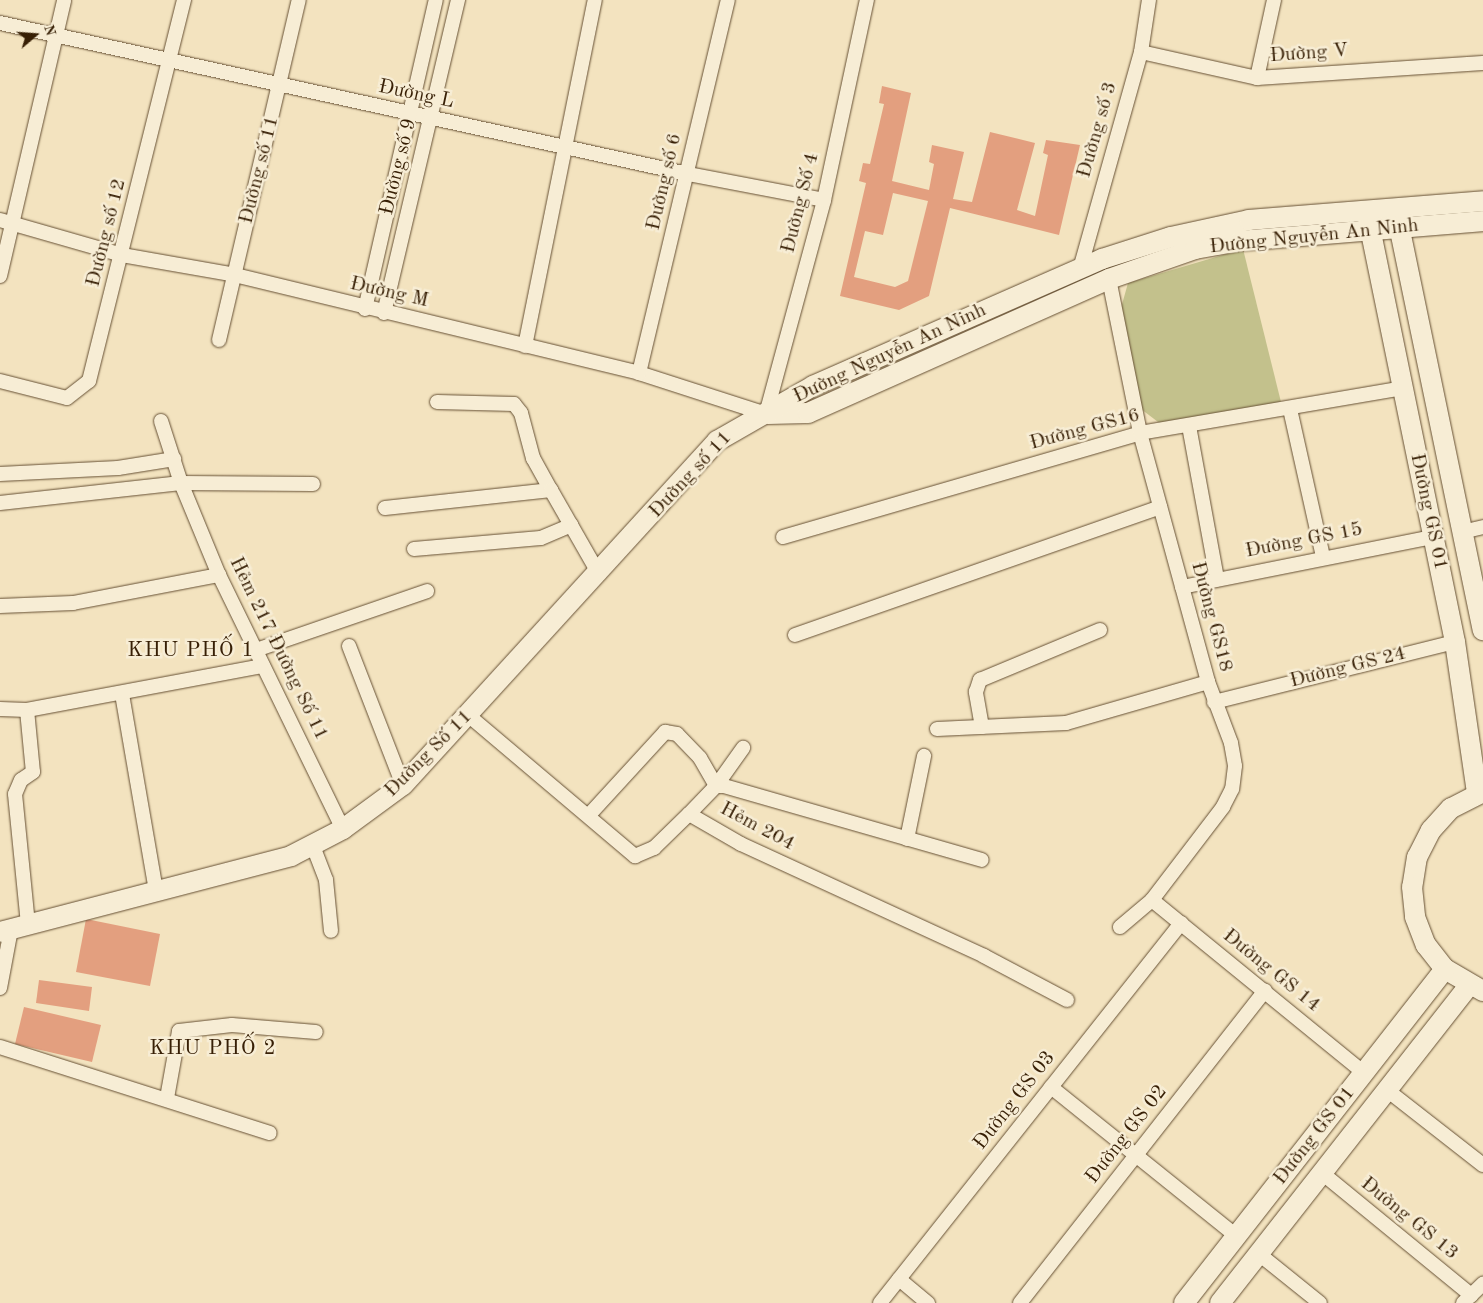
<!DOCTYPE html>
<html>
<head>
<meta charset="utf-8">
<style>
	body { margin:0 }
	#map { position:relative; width:1483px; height:1303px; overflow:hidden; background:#f3e3bf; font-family:"Old Standard TT",serif }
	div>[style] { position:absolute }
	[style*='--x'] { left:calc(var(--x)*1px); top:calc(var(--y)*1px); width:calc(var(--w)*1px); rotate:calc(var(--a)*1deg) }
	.green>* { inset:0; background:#c3c18c }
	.building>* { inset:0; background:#e39f7f }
	.roads { filter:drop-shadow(0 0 1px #665034) drop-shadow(0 0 1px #665034) }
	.street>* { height:14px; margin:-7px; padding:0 7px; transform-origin:7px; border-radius:7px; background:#f7edd5 }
	.secondary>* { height:20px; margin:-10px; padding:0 10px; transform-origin:10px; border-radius:10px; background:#f7edd5 }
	span { translate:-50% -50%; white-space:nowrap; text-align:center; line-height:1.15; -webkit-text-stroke:5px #f7edd5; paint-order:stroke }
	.street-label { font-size:20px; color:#371f05 }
	.neighbourhood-label { font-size:21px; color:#371f05; letter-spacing:1px }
	.north { position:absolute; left:10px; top:10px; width:50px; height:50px; -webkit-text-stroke:4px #f7edd5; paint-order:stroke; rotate:72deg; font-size:14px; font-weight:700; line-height:20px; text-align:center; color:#371f05 }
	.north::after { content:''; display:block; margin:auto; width:18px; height:22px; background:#371f05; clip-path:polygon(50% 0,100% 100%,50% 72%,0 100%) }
</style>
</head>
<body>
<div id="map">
	<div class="green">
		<i style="clip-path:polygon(1243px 249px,1281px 402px,1162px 425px,1141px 409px,1121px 308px,1128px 283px)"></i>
	</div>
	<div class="building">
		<i style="clip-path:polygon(evenodd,882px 86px,911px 93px,892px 181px,929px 190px,934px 164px,929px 162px,932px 145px,964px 152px,953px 199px,972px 202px,990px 132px,1035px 143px,1017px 210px,1035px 216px,1048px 155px,1043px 153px,1046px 140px,1080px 145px,1059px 235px,950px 208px,929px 296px,899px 310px,840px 296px,866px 183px,859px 181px,863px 163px,870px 164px,884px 104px,879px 103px,882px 86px,893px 193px,928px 201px,908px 281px,895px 287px,854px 277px,865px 231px,883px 235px,893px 193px)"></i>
		<i style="clip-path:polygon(86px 919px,160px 934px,150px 986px,76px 972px)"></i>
		<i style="clip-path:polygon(39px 980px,92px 987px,89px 1011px,36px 1003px)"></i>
		<i style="clip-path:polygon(24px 1007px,101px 1025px,92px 1062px,15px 1044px)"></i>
	</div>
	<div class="roads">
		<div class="street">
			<i style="--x:0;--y:23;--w:704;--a:12.38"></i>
			<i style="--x:688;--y:174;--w:138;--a:10.8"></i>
			<i style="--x:1141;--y:52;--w:119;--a:12.6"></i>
			<i style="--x:1257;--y:78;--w:226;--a:-3.8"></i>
			<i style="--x:1257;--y:78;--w:80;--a:-77.7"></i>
			<i style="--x:0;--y:220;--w:127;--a:16"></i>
			<i style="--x:122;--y:255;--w:115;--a:10"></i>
			<i style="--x:235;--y:275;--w:416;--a:13.6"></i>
			<i style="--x:639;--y:373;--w:133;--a:17.9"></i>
			<i style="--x:766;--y:414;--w:222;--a:-74.8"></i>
			<i style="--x:824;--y:200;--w:205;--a:-77.9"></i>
			<i style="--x:1080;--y:269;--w:225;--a:-74.3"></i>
			<i style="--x:1141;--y:52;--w:53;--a:-81.3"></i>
			<i style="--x:0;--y:276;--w:283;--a:-76.9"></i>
			<i style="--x:1109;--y:279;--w:157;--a:78.6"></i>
			<i style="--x:1140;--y:433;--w:258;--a:74.7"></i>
			<i style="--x:1208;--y:682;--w:65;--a:69.3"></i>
			<i style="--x:1231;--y:743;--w:23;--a:80"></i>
			<i style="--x:1235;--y:766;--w:23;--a:97"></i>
			<i style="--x:1232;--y:789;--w:20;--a:117"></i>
			<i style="--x:1223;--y:807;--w:117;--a:127.4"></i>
			<i style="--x:1152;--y:900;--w:42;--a:139.8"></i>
			<i style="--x:365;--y:309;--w:317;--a:-77.1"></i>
			<i style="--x:384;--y:313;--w:322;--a:-76.7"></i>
			<i style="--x:219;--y:340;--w:349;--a:-76.8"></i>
			<i style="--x:525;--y:346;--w:353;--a:-78.6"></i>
			<i style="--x:639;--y:373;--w:383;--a:-76.6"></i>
			<i style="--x:0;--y:381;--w:69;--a:14.2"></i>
			<i style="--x:67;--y:398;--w:28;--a:-38"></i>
			<i style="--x:89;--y:381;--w:393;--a:-76"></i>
			<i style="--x:437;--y:402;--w:77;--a:1.5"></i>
			<i style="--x:514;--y:404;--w:11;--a:52"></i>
			<i style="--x:521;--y:413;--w:47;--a:75.1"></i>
			<i style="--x:533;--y:458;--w:37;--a:61"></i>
			<i style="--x:1290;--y:409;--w:152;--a:77.4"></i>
			<i style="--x:161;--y:421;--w:65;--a:72.1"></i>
			<i style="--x:181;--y:483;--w:100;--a:67.6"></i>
			<i style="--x:219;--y:575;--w:283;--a:64"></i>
			<i style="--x:1189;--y:426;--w:156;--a:79.6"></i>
			<i style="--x:0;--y:474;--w:118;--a:-2.9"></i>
			<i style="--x:118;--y:468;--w:57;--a:-9.1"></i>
			<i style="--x:0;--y:503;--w:182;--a:-6.3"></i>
			<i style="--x:181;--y:483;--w:132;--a:0.4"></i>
			<i style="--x:385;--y:508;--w:167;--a:-6.2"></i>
			<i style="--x:551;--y:490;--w:97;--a:60.3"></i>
			<i style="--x:1462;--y:532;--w:22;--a:-13"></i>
			<i style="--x:783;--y:537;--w:372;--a:-16.2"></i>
			<i style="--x:1140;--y:433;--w:267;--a:-9.7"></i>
			<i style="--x:414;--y:549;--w:127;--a:-5"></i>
			<i style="--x:541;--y:538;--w:33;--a:-23"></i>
			<i style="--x:1182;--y:587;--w:256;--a:-11.3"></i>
			<i style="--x:0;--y:606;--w:73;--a:-2.4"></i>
			<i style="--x:73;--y:603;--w:149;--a:-10.9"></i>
			<i style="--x:795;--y:635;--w:387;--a:-19.3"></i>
			<i style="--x:349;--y:646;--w:149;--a:68.8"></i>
			<i style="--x:256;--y:650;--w:181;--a:-19"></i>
			<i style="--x:122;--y:694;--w:199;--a:80.2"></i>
			<i style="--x:1214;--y:702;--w:248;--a:-14"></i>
			<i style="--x:0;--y:709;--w:27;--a:2"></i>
			<i style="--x:27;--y:710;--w:240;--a:-10.6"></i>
			<i style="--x:27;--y:710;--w:62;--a:84.5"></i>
			<i style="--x:33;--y:772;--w:14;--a:146"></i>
			<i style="--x:21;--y:780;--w:15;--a:113"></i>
			<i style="--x:15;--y:794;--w:131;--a:84.3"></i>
			<i style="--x:468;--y:715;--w:219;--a:40.2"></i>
			<i style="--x:635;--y:856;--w:21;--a:-23"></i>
			<i style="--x:654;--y:848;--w:49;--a:-44.2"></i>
			<i style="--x:689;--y:814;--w:60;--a:30"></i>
			<i style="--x:741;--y:844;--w:268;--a:24.7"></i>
			<i style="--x:984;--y:956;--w:94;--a:27.9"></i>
			<i style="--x:982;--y:727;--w:36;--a:-100"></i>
			<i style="--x:976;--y:692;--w:13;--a:-72"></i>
			<i style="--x:980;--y:680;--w:130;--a:-22.6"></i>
			<i style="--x:937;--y:729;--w:129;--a:-2.7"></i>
			<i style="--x:1066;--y:723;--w:148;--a:-16.1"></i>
			<i style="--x:689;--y:814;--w:39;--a:-46"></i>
			<i style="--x:716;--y:786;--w:8;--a:0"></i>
			<i style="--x:724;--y:786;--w:268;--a:16"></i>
			<i style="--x:589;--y:815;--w:113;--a:-47.5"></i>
			<i style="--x:665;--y:732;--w:12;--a:9"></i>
			<i style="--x:677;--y:734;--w:33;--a:46"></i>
			<i style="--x:700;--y:758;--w:32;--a:60"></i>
			<i style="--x:716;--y:786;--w:47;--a:-54.6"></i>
			<i style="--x:907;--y:839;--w:85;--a:-78.4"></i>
			<i style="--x:313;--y:846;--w:36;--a:69"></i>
			<i style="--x:326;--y:880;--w:51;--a:84.4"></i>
			<i style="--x:1152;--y:900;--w:274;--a:39.2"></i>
			<i style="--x:0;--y:988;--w:60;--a:-79.4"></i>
			<i style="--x:0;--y:1047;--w:283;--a:17.7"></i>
			<i style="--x:1051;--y:1087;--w:238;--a:38.8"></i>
			<i style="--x:1387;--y:1090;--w:122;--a:38"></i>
			<i style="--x:167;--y:1098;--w:68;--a:-79.8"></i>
			<i style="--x:179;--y:1031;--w:53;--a:-6.5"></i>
			<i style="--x:232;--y:1025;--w:84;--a:4.8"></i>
			<i style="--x:1322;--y:1173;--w:193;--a:39.3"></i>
			<i style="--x:1259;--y:1254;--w:78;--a:38.8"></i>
			<i style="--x:899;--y:1279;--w:38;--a:40"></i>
			<i style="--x:880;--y:1303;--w:485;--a:-51.6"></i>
			<i style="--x:1020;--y:1303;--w:397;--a:-51.9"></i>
			<i style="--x:1463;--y:1303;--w:28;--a:-44"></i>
		</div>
		<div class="secondary">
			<i style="--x:1397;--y:216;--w:423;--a:78.3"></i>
			<i style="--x:1368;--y:218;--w:433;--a:78.4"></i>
			<i style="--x:1455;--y:642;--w:153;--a:81.7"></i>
			<i style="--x:768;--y:414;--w:40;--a:-1.4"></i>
			<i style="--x:808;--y:413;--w:329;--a:-24"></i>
			<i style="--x:1109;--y:279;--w:91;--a:-19.2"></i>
			<i style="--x:1195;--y:249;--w:46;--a:-10.1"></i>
			<i style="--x:1240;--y:241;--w:244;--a:-4.7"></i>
			<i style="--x:1483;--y:792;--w:36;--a:153"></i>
			<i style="--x:1451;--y:808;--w:30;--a:132"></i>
			<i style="--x:1431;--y:830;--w:30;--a:117"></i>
			<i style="--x:1417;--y:857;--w:30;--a:99"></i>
			<i style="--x:1412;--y:887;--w:30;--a:84"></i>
			<i style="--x:1415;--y:917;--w:30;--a:69"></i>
			<i style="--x:1426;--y:945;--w:31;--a:52"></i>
			<i style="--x:1445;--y:969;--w:44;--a:30.1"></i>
			<i style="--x:0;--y:932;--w:301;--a:-14.6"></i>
			<i style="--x:291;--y:856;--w:59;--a:-27.4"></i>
			<i style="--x:343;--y:829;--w:74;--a:-36.3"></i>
			<i style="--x:403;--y:785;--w:466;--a:-47.6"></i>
			<i style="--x:717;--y:441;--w:111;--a:-29.8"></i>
			<i style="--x:813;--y:386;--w:316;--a:-23.7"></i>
			<i style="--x:1102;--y:259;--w:72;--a:-17.7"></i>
			<i style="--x:1171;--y:237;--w:80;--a:-12.3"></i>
			<i style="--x:1249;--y:220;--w:235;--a:-4.6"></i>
			<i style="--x:1184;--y:1303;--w:424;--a:-52"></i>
			<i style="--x:1220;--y:1303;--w:403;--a:-51.9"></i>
		</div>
	</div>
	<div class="street-label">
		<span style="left:1309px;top:54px;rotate:-4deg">Đường V</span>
		<span style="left:416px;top:95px;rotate:12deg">Đường L</span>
		<span style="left:1098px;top:130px;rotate:-74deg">Đường số 3</span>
		<span style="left:399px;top:167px;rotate:-76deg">Đường số 9</span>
		<span style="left:260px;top:170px;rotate:-76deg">Đường số 11</span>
		<span style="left:665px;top:182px;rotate:-77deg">Đường số 6</span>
		<span style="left:801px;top:203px;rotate:-76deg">Đường Số 4</span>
		<span style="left:107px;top:233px;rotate:-76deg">Đường số 12</span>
		<span style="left:1314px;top:237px;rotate:-6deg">Đường Nguyễn An Ninh</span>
		<span style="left:389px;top:293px;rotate:13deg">Đường M</span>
		<span style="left:890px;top:354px;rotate:-25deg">Đường Nguyễn An Ninh</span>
		<span style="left:1085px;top:430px;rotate:-15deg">Đường GS16</span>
		<span style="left:691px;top:475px;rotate:-47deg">Đường số 11</span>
		<span style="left:1428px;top:512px;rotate:78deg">Đường GS 01</span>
		<span style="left:1304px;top:541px;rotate:-11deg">Đường GS 15</span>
		<span style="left:1211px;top:617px;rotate:75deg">Đường GS18</span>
		<span style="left:278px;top:649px;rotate:64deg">Hẻm 217 Đường Số 11</span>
		<span style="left:1348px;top:668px;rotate:-14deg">Đường GS 24</span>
		<span style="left:429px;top:754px;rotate:-45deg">Đường Số 11</span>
		<span style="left:757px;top:827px;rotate:28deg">Hẻm 204</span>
		<span style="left:1271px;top:971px;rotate:39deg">Đường GS 14</span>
		<span style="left:1015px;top:1101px;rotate:-52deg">Đường GS 03</span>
		<span style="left:1127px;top:1135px;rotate:-52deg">Đường GS 02</span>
		<span style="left:1315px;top:1136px;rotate:-52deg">Đường GS 01</span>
		<span style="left:1409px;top:1219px;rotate:39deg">Đường GS 13</span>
	</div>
	<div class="neighbourhood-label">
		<span style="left:191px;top:651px">KHU PHỐ 1</span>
		<span style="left:213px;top:1049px">KHU PHỐ 2</span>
	</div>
	<div class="north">N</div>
</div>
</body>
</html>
